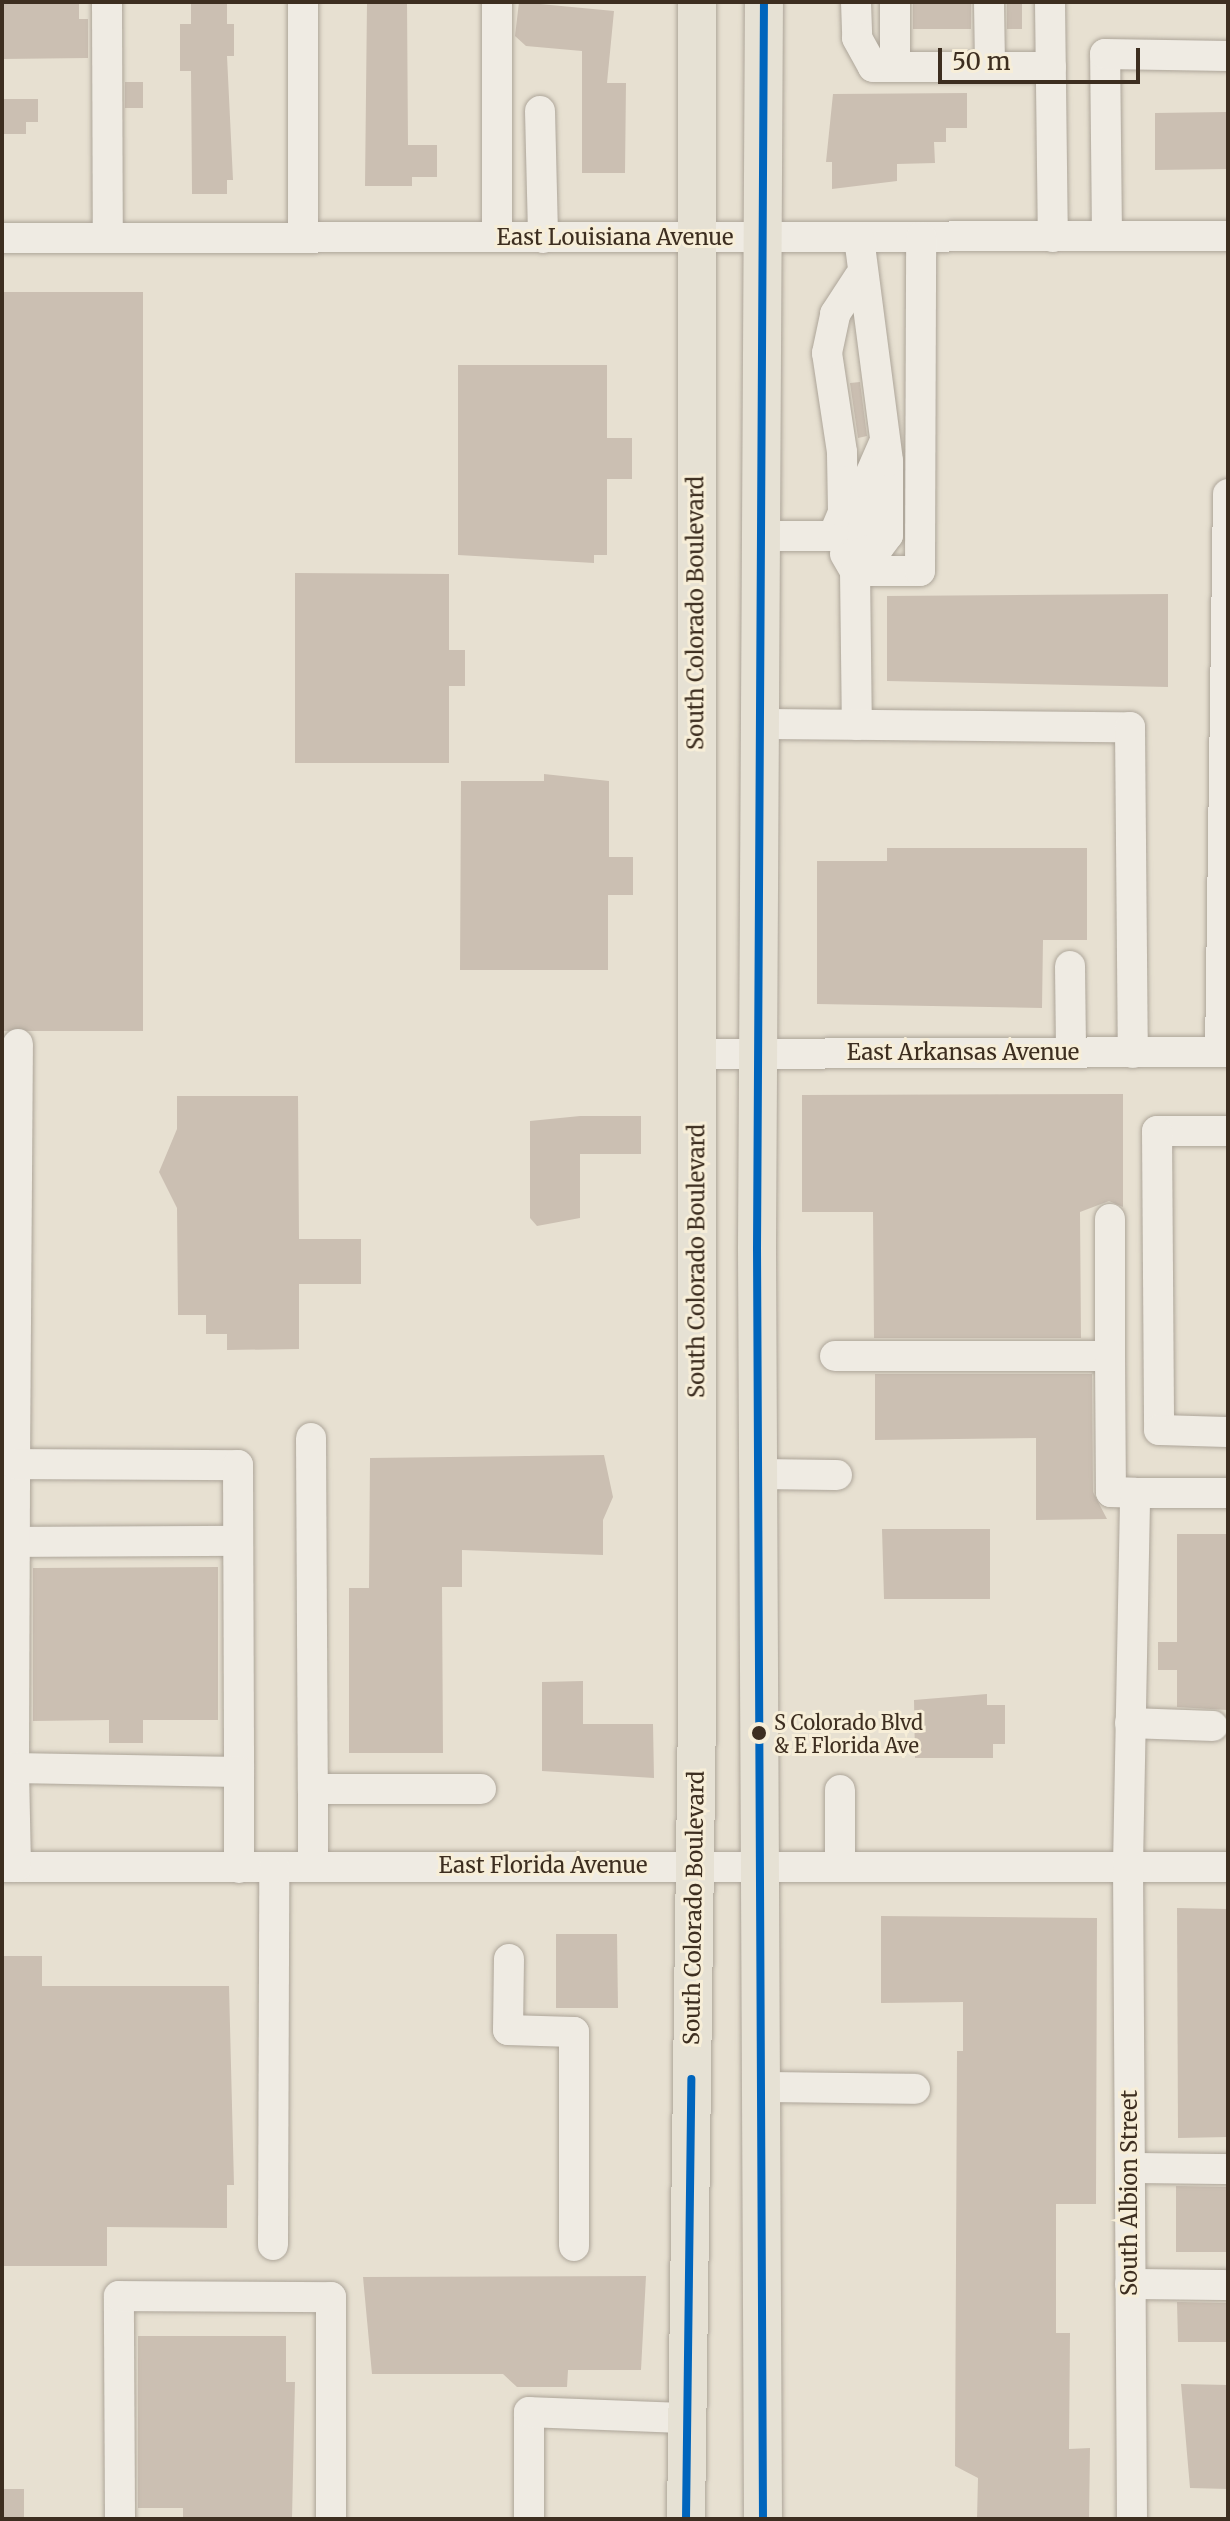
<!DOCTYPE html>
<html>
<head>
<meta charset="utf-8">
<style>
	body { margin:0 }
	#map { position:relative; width:1230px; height:2521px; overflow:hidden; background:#e7e0d1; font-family:Merriweather,serif }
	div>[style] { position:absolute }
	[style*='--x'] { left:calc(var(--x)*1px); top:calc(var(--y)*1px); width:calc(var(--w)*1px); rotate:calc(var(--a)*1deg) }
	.building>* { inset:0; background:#cbbfb2 }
	.roads { filter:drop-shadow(0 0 2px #ada599) drop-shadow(0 0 2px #ada599) }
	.minor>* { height:30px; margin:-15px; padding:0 15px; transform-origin:15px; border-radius:15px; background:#efebe3 }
	.major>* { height:38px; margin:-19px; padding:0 19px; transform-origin:19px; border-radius:19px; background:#e6e1d4 }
	.bus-1>* { height:8px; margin:-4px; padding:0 4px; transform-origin:4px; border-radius:4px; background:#0065bd }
	.dots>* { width:22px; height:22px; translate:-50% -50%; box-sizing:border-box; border:4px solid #f7eed8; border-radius:50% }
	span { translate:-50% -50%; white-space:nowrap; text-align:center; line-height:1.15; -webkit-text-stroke:6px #f7eed8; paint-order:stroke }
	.bus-label { font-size:20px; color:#3d2e20 }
	.left { translate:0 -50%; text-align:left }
	.street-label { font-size:22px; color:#3d2e20 }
	.frame { position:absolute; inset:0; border:4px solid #3d2e20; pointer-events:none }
	.scale { position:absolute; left:938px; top:48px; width:202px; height:36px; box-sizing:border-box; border:4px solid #3d2e20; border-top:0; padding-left:10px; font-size:24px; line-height:28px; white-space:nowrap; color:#3d2e20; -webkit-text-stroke:6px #f7eed8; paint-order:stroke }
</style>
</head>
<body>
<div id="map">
	<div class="building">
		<i style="clip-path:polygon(2px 2px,79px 2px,79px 19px,88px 19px,88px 58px,2px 59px)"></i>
		<i style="clip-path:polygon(191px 2px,227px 2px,227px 24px,234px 24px,234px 56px,227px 56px,233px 180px,227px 180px,227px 194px,192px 194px,191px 71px,180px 71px,180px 24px,191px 24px)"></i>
		<i style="clip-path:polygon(367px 2px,407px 2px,408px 145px,437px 145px,437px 177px,412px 177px,412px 186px,365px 186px)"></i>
		<i style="clip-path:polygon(519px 2px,614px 11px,607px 83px,626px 83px,625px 173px,582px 173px,582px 51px,526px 46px,515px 36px)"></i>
		<i style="clip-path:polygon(913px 2px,971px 2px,971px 29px,913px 29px)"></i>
		<i style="clip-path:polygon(1007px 2px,1022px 2px,1022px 29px,1007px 29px)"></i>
		<i style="clip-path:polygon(125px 82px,143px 82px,143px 108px,125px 108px)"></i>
		<i style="clip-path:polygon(967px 93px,967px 128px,946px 128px,946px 142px,934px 142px,935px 163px,897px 164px,897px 181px,832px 189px,832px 162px,826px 162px,833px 94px)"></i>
		<i style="clip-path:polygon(2px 99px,38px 99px,38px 122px,26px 122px,26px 134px,2px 134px)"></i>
		<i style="clip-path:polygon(1228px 112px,1228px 169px,1155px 170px,1155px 113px)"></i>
		<i style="clip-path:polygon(2px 292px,143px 292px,143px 1031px,2px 1031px)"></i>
		<i style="clip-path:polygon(458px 365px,607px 365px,607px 438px,632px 438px,632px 479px,607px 479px,607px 555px,594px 555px,594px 563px,458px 555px)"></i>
		<i style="clip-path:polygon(860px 382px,867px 436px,858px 438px,850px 383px)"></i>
		<i style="clip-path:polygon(295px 573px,449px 574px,449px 650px,465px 650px,465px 686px,449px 686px,449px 763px,295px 763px)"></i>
		<i style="clip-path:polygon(1168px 594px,1168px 687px,887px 681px,887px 596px)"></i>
		<i style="clip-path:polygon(544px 774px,609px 781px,609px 857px,633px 857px,633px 895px,608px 895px,608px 970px,460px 970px,461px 781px,544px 781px)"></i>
		<i style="clip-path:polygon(887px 848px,1087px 848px,1087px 940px,1043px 940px,1042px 1008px,817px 1004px,817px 861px,887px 861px)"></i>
		<i style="clip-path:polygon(1123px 1094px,1123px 1207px,1109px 1201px,1080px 1212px,1081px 1338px,874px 1338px,873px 1212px,802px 1212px,802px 1095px)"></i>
		<i style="clip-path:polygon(177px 1096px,298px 1096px,299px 1239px,361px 1239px,361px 1284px,299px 1284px,299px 1349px,227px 1350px,227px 1334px,206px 1334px,206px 1315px,178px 1315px,177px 1208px,159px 1172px,177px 1129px)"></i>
		<i style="clip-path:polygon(580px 1116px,641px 1116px,641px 1154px,580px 1154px,580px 1218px,537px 1226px,530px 1218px,530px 1121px)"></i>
		<i style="clip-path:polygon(875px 1374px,1092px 1374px,1093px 1492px,1107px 1519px,1036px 1520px,1036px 1438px,875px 1440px)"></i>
		<i style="clip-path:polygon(604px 1455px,613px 1497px,603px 1520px,603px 1555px,462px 1550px,462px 1587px,442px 1587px,443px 1753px,349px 1753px,349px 1588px,369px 1588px,370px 1458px)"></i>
		<i style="clip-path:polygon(882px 1529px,990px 1529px,990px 1599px,884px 1599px)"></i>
		<i style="clip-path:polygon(1177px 1534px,1228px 1534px,1228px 1710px,1177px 1707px,1177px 1670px,1158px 1670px,1158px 1642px,1177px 1642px)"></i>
		<i style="clip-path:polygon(218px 1567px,218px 1720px,143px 1720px,143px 1743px,109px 1743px,109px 1720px,33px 1721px,33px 1568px)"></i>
		<i style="clip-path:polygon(583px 1681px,583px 1724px,653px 1724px,654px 1778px,542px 1771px,542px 1682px)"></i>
		<i style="clip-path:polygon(987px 1694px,987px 1705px,1005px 1705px,1005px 1744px,993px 1744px,993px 1758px,915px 1758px,914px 1700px)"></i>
		<i style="clip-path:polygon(1177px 1908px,1228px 1909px,1228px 2137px,1178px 2138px)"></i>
		<i style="clip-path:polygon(881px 1916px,1097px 1918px,1096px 2204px,1056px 2204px,1056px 2333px,1070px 2333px,1069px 2449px,1090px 2448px,1089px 2519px,977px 2519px,978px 2478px,955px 2466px,957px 2051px,963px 2051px,963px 2002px,881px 2003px)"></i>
		<i style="clip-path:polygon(556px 1934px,617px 1934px,618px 2008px,556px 2008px)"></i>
		<i style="clip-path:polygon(3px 1956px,42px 1956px,42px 1986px,229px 1986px,234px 2185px,227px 2185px,227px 2228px,107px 2227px,107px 2266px,3px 2266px)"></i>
		<i style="clip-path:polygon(1176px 2186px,1228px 2187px,1228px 2252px,1176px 2252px)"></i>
		<i style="clip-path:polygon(646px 2276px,641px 2370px,568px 2370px,567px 2387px,517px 2387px,503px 2374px,372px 2374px,363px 2277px)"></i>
		<i style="clip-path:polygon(1177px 2302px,1228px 2303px,1228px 2342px,1178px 2342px)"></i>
		<i style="clip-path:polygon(138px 2336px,286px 2336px,286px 2382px,295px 2382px,292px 2519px,183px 2519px,183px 2508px,138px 2508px)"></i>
		<i style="clip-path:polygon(1181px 2384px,1228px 2385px,1228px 2489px,1190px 2488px)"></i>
		<i style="clip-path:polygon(2px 2489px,24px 2489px,24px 2519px,2px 2519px)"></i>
	</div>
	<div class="roads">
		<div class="minor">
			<i style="--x:107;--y:2;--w:235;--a:89.8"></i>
			<i style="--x:303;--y:2;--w:235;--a:90"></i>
			<i style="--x:856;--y:2;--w:36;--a:88"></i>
			<i style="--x:857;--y:38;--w:33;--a:61"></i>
			<i style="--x:873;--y:67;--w:178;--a:0"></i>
			<i style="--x:989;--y:2;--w:65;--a:89.1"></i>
			<i style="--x:1050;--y:2;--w:235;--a:89.3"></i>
			<i style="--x:895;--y:67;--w:65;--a:-90"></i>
			<i style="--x:540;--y:111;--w:127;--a:88.6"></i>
			<i style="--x:1107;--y:236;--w:182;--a:-90.6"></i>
			<i style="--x:1105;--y:54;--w:123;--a:0.9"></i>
			<i style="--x:497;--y:237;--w:235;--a:-90"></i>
			<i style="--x:2;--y:238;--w:1226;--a:-0.09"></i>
			<i style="--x:758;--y:536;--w:75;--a:0"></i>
			<i style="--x:833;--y:536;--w:26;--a:-67"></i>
			<i style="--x:843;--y:512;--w:60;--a:-91"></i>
			<i style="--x:842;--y:452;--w:100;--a:-98.6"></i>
			<i style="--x:827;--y:353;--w:40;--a:-78"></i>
			<i style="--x:835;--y:314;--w:44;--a:-57"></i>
			<i style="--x:862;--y:550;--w:66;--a:-86.5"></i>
			<i style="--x:866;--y:484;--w:43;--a:-66.4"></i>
			<i style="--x:845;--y:554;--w:20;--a:60"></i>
			<i style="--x:855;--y:571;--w:154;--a:89.3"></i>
			<i style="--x:848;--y:558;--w:33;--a:-20"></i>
			<i style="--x:879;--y:547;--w:15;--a:-53"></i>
			<i style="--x:888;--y:535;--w:74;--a:-90"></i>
			<i style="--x:888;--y:461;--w:225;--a:-97.4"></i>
			<i style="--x:855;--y:571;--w:65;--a:0"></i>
			<i style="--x:920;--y:571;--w:334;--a:-89.8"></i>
			<i style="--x:757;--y:724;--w:373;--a:0.5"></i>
			<i style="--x:1130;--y:727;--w:326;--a:89.5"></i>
			<i style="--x:1070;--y:966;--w:87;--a:89.3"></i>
			<i style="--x:1220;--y:1052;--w:558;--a:-89.18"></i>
			<i style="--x:697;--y:1054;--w:531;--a:-0.22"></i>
			<i style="--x:1228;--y:1131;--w:71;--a:180"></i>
			<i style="--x:1157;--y:1131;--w:299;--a:89.6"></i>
			<i style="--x:1159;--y:1430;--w:69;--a:1.7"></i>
			<i style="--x:835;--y:1356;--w:275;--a:0"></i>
			<i style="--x:1110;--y:1356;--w:137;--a:-90"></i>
			<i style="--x:1110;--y:1356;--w:136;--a:89.6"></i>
			<i style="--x:1111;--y:1492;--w:24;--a:2"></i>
			<i style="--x:311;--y:1438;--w:351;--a:89.7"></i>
			<i style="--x:15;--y:1464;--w:420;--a:-89.6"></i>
			<i style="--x:758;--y:1474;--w:79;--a:0.7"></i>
			<i style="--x:15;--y:1542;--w:223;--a:-0.3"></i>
			<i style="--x:1130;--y:1723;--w:83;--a:2.1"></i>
			<i style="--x:14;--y:1768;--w:304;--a:-89.8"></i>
			<i style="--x:15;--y:1464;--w:223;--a:0.3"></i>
			<i style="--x:238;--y:1465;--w:307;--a:89.8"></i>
			<i style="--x:2;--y:1867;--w:1226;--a:0"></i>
			<i style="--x:16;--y:1867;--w:99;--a:-91.2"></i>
			<i style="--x:14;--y:1768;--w:225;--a:1"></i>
			<i style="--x:239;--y:1772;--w:96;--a:90"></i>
			<i style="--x:313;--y:1867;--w:78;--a:-90"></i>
			<i style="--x:313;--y:1789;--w:168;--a:0"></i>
			<i style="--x:840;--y:1867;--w:77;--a:-90"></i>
			<i style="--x:509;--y:1959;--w:71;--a:90.8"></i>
			<i style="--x:508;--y:2030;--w:66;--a:1.7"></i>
			<i style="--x:574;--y:2032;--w:214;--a:90"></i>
			<i style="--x:762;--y:2087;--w:153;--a:0.7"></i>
			<i style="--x:1130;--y:2168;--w:98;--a:0.6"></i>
			<i style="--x:273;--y:2245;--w:378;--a:-89.8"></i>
			<i style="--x:1130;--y:2284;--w:98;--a:0.6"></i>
			<i style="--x:120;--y:2519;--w:223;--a:-90.3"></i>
			<i style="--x:119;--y:2296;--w:212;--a:0.3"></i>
			<i style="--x:331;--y:2297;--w:222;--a:90"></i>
			<i style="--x:529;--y:2519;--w:107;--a:-90"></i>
			<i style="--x:529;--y:2412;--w:158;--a:2.2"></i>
			<i style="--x:1132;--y:2519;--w:653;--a:-90.35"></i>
			<i style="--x:1128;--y:1866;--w:373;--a:-88.9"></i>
			<i style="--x:1135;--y:1493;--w:93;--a:0"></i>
		</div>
		<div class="major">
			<i style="--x:686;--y:2519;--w:812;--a:-89.22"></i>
			<i style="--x:697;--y:1707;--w:1705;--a:-90"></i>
			<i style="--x:763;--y:2519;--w:1270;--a:-90.27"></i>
			<i style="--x:757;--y:1249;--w:1247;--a:-89.68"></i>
		</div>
	</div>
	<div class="bus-1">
		<i style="--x:686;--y:2519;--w:440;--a:-89.3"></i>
		<i style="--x:763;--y:2519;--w:1270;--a:-90.27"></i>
		<i style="--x:757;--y:1249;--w:1247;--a:-89.68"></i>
	</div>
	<div class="dots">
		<i style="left:759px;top:1733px;background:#3d2e20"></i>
	</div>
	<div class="bus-label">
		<span class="left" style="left:774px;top:1734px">S Colorado Blvd<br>&amp; E Florida Ave</span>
	</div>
	<div class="street-label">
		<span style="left:615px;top:238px">East Louisiana Avenue</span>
		<span style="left:696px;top:613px;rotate:-90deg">South Colorado Boulevard</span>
		<span style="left:963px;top:1053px">East Arkansas Avenue</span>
		<span style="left:697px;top:1261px;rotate:-90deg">South Colorado Boulevard</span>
		<span style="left:543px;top:1866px">East Florida Avenue</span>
		<span style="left:694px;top:1908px;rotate:-89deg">South Colorado Boulevard</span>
		<span style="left:1130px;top:2193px;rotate:-90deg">South Albion Street</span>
	</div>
	<div class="frame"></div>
	<div class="scale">50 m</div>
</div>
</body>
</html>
